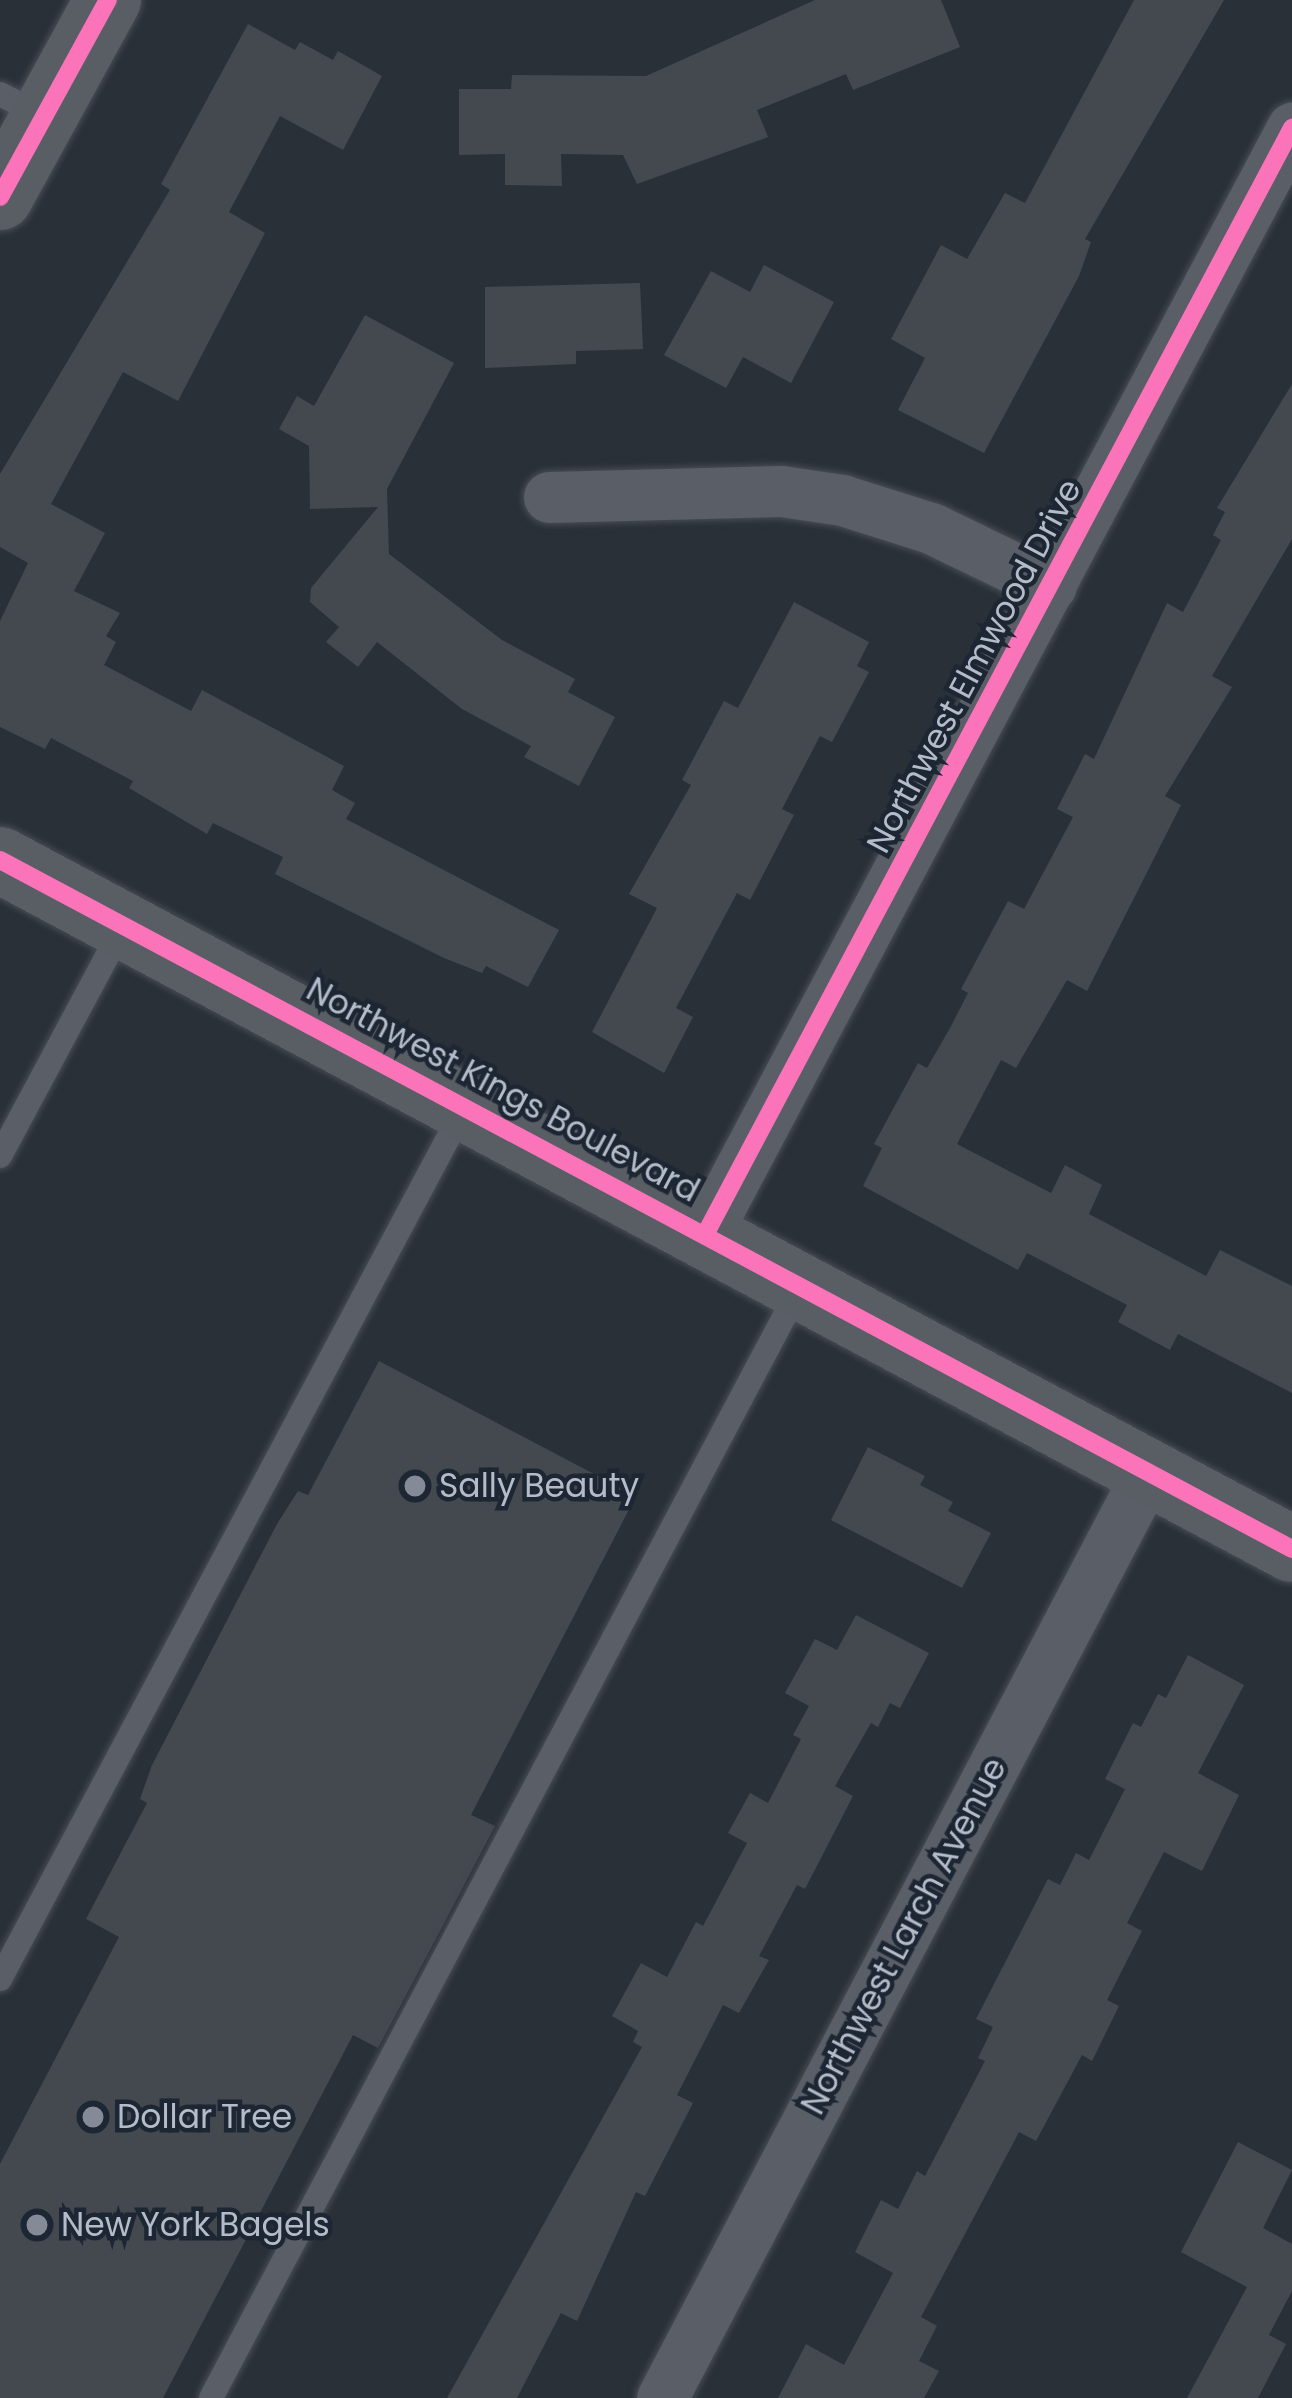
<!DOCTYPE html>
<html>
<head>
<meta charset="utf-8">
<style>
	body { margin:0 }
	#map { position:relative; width:1292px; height:2398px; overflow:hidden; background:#2a3038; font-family:Poppins,sans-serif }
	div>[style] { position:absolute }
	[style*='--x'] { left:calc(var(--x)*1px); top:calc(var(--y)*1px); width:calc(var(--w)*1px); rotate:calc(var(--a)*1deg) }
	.building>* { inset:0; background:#444950 }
	.roads { filter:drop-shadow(0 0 3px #484c53) drop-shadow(0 0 3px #484c53) }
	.lane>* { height:24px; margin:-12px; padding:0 12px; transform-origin:12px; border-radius:12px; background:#5a5e66 }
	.street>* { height:51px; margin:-25.5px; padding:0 25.5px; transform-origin:25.5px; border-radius:25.5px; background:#5a5e66 }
	.secondary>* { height:66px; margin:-33px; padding:0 33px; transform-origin:33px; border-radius:33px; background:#595d64 }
	.cycleway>* { height:18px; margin:-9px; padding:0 9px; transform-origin:9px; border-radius:9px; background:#fb73b8 }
	.dots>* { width:33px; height:33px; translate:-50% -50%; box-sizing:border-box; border:6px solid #1d2633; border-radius:50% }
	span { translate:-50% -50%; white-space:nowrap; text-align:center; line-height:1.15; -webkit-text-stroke:9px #1d2633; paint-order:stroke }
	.street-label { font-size:33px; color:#b4bcc9 }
	.poi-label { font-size:33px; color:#b4bcc9 }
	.left { translate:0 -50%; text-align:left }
</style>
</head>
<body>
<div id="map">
	<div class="building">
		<i style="clip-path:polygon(815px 0,941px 0,960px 47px,853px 90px,846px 74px,757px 110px,768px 137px,637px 184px,623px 155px,561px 154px,562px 186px,505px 185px,505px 154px,459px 155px,459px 89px,511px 89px,512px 75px,646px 76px)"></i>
		<i style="clip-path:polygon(1134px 0,1224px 0,1085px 239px,1091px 242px,1079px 276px,984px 453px,898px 410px,925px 358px,891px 339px,941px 245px,967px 259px,1005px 193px,1025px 203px)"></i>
		<i style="clip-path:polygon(248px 24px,295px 50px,300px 42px,333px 60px,338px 51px,382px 76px,343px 150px,280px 116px,229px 212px,265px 233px,178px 401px,123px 372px,51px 504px,105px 533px,74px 591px,120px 613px,106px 636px,116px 642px,104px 665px,191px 711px,202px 690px,344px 766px,332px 790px,355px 803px,346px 819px,559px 930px,528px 987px,486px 966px,482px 973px,444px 958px,275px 874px,283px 857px,213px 823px,207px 834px,129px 788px,133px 781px,51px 738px,45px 749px,0 727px,0 621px,28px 563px,0 547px,0 474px,170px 190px,161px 184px)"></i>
		<i style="clip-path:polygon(764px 265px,834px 302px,791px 383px,743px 357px,726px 388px,664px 355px,711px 271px,750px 292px)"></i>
		<i style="clip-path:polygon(640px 283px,643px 349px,576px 351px,576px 364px,485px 368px,485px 287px)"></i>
		<i style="clip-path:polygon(365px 315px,454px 363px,387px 489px,389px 554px,502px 640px,575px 679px,568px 692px,615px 717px,579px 786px,524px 757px,531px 746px,462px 709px,377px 642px,358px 667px,326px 642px,339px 627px,310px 602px,311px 588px,378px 507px,310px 509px,309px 446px,279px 429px,297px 396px,314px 406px)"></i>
		<i style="clip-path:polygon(1292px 384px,1292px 539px,1212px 676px,1232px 687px,1165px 796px,1181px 805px,1087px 991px,1067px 980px,1016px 1068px,1001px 1060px,957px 1144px,1051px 1193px,1065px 1165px,1102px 1185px,1089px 1214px,1206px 1276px,1220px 1250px,1292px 1286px,1292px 1393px,1178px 1334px,1170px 1350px,1118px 1322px,1127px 1305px,1027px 1253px,1018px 1270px,863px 1186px,882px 1148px,874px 1144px,918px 1063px,927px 1068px,950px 1028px,968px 993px,961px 989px,1008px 901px,1024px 909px,1073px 817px,1057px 809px,1085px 754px,1094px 759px,1167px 603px,1183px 612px,1221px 540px,1213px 535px,1225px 512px,1217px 508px)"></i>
		<i style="clip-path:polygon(794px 602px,869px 642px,857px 666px,869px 672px,832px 742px,820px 736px,782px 809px,794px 815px,750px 900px,737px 893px,676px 1008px,693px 1017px,664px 1073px,592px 1032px,657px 908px,629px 894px,691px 785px,682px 780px,724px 701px,738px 708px)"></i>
		<i style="clip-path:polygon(379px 1361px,636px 1496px,471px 1815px,495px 1826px,441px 1929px,378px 2048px,353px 2035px,163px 2398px,0 2398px,0 2164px,119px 1937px,86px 1919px,147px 1803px,140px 1799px,152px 1765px,277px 1524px,298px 1491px,308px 1495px)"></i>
		<i style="clip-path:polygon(868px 1447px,925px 1476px,920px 1485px,953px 1502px,948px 1511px,991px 1533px,962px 1588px,831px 1520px)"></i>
		<i style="clip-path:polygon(856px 1615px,929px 1653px,900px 1708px,890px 1703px,878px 1727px,871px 1723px,835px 1786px,853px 1796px,805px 1889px,797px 1885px,759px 1956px,769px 1960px,739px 2013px,723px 2005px,677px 2095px,693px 2103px,645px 2196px,636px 2192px,577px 2321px,561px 2313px,517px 2398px,447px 2398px,642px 2047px,633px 2042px,638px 2031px,612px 2016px,641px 1963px,667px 1977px,696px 1922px,703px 1926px,747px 1843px,728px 1833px,750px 1793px,768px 1803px,801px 1739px,793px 1735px,809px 1706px,785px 1693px,815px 1639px,837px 1650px)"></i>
		<i style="clip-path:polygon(1188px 1655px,1244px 1685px,1198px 1773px,1239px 1795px,1202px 1871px,1164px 1852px,1127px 1923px,1142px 1931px,1107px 2000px,1119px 2006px,1092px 2061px,1082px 2055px,1036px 2141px,1019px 2132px,921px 2317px,937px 2326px,919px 2361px,939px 2371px,924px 2398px,778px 2398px,806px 2344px,844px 2365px,893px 2273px,855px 2252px,881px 2200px,898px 2209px,917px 2171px,925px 2176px,985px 2061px,978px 2058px,993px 2027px,976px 2019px,1048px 1879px,1060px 1885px,1076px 1853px,1089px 1860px,1125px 1789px,1105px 1779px,1133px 1723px,1141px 1727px,1158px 1694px,1166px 1698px)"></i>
		<i style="clip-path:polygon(1238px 2142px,1292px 2170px,1263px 2228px,1292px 2244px,1292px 2291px,1269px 2335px,1286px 2344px,1258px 2398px,1187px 2398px,1247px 2287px,1181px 2252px)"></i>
	</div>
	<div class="roads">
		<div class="lane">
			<i style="--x:0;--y:94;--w:46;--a:27.1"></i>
			<i style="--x:0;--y:1156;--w:260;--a:-61.8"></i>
			<i style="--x:0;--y:1979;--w:982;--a:-61.95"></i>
			<i style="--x:211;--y:2398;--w:1257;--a:-62.07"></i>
		</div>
		<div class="street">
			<i style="--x:549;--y:497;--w:232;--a:-1.5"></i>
			<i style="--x:781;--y:491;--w:62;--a:8.4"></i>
			<i style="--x:842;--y:500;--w:93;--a:17.5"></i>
			<i style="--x:931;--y:528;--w:133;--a:25.8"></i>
			<i style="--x:707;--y:1231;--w:1249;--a:-62.06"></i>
			<i style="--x:662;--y:2398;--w:1044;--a:-62.31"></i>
		</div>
		<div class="secondary">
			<i style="--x:0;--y:197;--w:225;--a:-61.3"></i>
			<i style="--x:0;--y:860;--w:1464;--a:28.07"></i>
		</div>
	</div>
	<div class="cycleway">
		<i style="--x:0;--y:197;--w:225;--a:-61.3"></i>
		<i style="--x:0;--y:860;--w:1464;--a:28.07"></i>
		<i style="--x:707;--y:1231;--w:1249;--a:-62.06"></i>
	</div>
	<div class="dots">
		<i style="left:415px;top:1486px;background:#848b96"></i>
		<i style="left:93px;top:2117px;background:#848b96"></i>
		<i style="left:37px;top:2225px;background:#848b96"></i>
	</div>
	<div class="street-label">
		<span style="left:974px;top:666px;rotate:-62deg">Northwest Elmwood Drive</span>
		<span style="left:503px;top:1090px;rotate:28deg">Northwest Kings Boulevard</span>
		<span style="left:904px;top:1936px;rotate:-62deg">Northwest Larch Avenue</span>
	</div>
	<div class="poi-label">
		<span class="left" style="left:439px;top:1486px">Sally Beauty</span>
		<span class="left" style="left:117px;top:2117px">Dollar Tree</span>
		<span class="left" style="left:61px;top:2225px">New York Bagels</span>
	</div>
</div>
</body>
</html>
